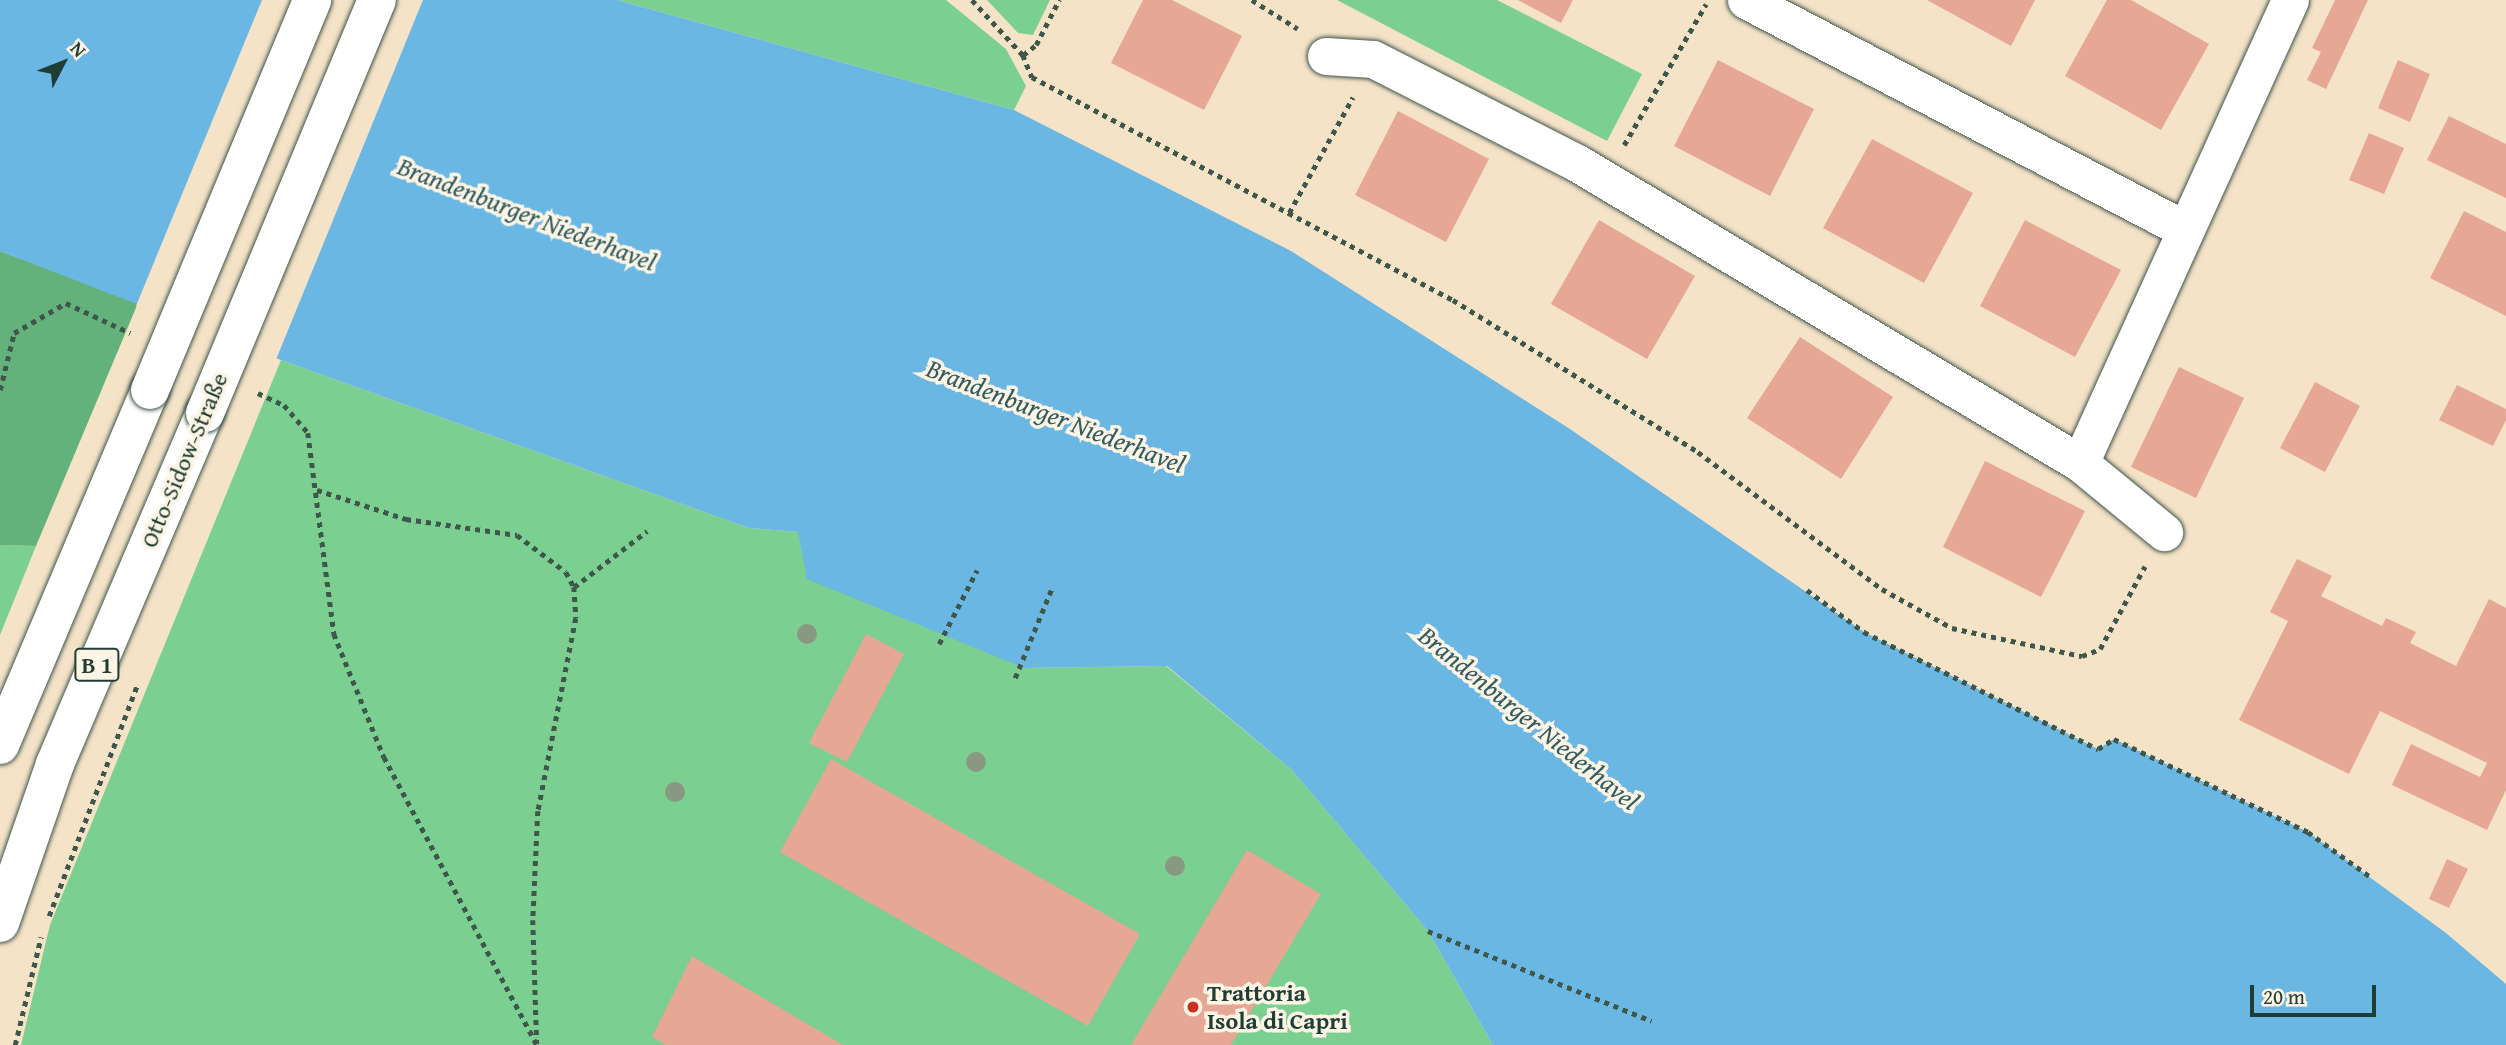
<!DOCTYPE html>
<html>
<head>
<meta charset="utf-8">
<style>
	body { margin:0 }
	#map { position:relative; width:2506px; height:1045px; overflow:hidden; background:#f5e3c8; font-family:"Gentium Book Plus",serif }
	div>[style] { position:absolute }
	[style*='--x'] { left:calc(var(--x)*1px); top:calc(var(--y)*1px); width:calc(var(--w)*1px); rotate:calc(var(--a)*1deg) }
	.green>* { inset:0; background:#7bcf91 }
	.forest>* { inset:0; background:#64b27b }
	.water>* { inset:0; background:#6bb7e4 }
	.pier>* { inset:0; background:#f5e3c8 }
	.building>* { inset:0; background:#e6a795 }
	.path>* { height:4.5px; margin-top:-2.25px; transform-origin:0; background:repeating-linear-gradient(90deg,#3f564a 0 5px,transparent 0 10px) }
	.roads { filter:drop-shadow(0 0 2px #3f564a) drop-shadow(0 0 2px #3f564a) }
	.minor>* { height:37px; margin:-18.5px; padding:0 18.5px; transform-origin:18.5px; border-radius:18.5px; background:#fff }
	.primary>* { height:38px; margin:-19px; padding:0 19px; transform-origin:19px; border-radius:19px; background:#fff }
	.bridges { filter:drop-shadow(0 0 2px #3f564a) drop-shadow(0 0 2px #3f564a) }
	.primary-bridge>* { height:38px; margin:-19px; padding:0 19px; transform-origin:19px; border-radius:19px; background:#fff }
	.trees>* { width:20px; height:20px; margin:-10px; border-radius:50%; background:#899881 }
	.dots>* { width:19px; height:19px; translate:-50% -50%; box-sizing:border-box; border:4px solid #fcf5e5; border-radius:50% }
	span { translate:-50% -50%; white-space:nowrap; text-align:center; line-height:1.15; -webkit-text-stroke:7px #fcf5e5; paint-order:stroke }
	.shield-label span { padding:2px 5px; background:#fcf5e5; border:2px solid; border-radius:5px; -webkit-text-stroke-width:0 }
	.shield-label { font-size:23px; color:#1f3d34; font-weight:700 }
	.street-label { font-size:24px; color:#1f3d34 }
	.poi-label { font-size:24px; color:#1f3d34; font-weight:700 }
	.left { translate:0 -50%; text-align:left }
	.water-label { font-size:26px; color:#325c60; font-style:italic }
	.north { position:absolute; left:28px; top:28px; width:70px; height:70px; -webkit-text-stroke:5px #fcf5e5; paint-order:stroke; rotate:48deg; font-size:19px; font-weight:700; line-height:28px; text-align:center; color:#1f3d34 }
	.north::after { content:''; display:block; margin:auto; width:24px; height:32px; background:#1f3d34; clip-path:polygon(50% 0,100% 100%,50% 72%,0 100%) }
	.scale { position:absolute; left:2250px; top:985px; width:126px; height:32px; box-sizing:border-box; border:4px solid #1f3d34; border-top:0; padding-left:9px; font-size:21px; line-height:24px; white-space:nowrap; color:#1f3d34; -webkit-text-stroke:5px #fcf5e5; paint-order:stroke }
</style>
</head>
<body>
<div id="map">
	<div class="green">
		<i style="clip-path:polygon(617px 0,946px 0,1006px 49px,1026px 86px,1014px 110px)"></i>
		<i style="clip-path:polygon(987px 0,1050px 0,1033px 35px,1018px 33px)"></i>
		<i style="clip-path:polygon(1337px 0,1497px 0,1642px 74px,1607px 141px)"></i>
		<i style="clip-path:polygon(281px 360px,749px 528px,798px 532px,1024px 668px,1166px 666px,1292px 770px,1428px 931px,1493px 1045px,21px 1045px,50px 925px)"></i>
		<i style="clip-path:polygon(0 545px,36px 546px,0 635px)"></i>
	</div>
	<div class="forest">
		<i style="clip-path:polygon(0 251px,138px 303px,36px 546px,0 545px)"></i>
	</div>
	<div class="water">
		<i style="clip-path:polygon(0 0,617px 0,1014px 110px,1291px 251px,1570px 429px,1864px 632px,2098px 749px,2114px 739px,2308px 832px,2446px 933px,2506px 984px,2506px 1045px,1493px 1045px,1428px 931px,1292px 770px,1167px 666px,1024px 668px,807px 579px,798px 532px,749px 528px,281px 360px,0 251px)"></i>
	</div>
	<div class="pier">
		<i style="clip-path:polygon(262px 0,423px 0,275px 362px,136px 306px)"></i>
	</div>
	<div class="building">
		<i style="clip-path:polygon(1143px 0,1172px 0,1242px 36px,1204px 110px,1111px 63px)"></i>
		<i style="clip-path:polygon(1518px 0,1573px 0,1561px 23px)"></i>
		<i style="clip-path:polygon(1927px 0,2035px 0,2011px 46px)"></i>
		<i style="clip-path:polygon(2107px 0,2131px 0,2209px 44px,2161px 130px,2065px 76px)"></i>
		<i style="clip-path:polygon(2335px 0,2368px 0,2326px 89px,2307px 80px,2321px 52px,2312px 48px)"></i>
		<i style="clip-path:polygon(1718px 60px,1814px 109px,1770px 196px,1674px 146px)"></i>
		<i style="clip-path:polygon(2398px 60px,2430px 74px,2410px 122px,2378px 108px)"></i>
		<i style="clip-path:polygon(1398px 111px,1489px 159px,1446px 242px,1355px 195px)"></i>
		<i style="clip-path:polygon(2449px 116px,2506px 144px,2506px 198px,2427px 160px)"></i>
		<i style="clip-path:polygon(2369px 133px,2404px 148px,2384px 194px,2349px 180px)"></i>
		<i style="clip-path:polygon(1872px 139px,1973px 193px,1924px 283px,1823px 228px)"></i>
		<i style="clip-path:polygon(2464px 211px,2506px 232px,2506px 316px,2430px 278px)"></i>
		<i style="clip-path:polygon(1599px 220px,1695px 276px,1647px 359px,1551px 304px)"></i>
		<i style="clip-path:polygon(2025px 220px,2121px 270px,2075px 357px,1980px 306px)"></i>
		<i style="clip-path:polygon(1800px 337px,1893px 397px,1841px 479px,1747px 418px)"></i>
		<i style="clip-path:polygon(2179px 367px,2244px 398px,2196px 498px,2131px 467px)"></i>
		<i style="clip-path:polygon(2315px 382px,2360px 406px,2325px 472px,2280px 448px)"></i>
		<i style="clip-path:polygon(2457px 385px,2506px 409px,2506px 420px,2493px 446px,2439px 420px)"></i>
		<i style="clip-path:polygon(1985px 461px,2085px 511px,2041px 597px,1943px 547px)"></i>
		<i style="clip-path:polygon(2297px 559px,2332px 576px,2321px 596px,2382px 626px,2386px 618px,2416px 632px,2410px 643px,2456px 666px,2489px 599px,2506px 608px,2506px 790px,2487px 830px,2392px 785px,2411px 744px,2480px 777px,2487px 763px,2380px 711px,2349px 774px,2239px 720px,2288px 621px,2270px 612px)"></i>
		<i style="clip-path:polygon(866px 634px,904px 654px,847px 762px,809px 743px)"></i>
		<i style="clip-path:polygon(831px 759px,1140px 934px,1088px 1026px,780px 852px)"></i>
		<i style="clip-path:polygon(1247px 850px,1321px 894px,1231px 1045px,1131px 1045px)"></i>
		<i style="clip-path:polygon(2447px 859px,2468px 869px,2449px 908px,2429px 899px)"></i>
		<i style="clip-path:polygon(692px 956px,843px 1045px,666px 1045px,652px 1037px)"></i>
	</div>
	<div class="path">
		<i style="--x:972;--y:0;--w:75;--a:47.2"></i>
		<i style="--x:1023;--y:55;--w:24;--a:68"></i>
		<i style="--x:1032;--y:77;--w:476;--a:27.9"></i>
		<i style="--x:1453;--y:300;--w:288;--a:31.8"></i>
		<i style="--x:1698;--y:452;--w:229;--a:36.7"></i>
		<i style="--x:1882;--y:589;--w:80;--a:29.1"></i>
		<i style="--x:1952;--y:628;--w:133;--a:12.2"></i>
		<i style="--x:2082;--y:656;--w:19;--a:-21"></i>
		<i style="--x:2100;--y:649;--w:94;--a:-61.5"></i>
		<i style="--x:1252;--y:0;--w:54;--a:32.2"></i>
		<i style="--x:1023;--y:55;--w:16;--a:-38"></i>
		<i style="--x:1036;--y:45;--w:51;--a:-62.9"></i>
		<i style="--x:1624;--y:145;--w:163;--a:-59.8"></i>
		<i style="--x:1289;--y:213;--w:132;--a:-61.1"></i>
		<i style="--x:0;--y:390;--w:59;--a:-76.2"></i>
		<i style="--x:14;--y:333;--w:60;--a:-30"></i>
		<i style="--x:66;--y:303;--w:71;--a:25.1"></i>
		<i style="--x:258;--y:393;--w:29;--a:25"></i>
		<i style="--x:284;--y:405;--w:37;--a:49"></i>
		<i style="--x:308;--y:433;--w:203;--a:82.6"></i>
		<i style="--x:334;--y:634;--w:133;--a:67.9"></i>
		<i style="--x:384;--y:757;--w:326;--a:62"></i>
		<i style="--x:317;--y:490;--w:94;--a:18"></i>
		<i style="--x:406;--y:519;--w:112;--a:8.2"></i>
		<i style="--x:517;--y:535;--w:61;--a:37.1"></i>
		<i style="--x:566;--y:572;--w:17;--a:62"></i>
		<i style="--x:574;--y:587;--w:31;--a:86"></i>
		<i style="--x:576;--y:618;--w:197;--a:101.1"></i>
		<i style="--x:538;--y:811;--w:109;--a:92.6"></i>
		<i style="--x:533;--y:920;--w:124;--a:88.2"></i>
		<i style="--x:574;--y:587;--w:92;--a:-37.5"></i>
		<i style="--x:1807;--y:590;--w:71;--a:36.4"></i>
		<i style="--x:1864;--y:632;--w:262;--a:26.6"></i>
		<i style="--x:2098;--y:749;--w:19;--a:-32"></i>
		<i style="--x:2114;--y:739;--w:215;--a:25.6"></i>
		<i style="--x:2308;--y:832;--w:79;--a:35.7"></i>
		<i style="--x:939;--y:644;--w:83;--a:-62.8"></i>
		<i style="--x:1015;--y:678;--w:97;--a:-67.7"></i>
		<i style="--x:49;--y:916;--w:247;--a:-69.1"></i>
		<i style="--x:1428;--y:931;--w:241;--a:21.9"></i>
		<i style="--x:15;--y:1045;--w:111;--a:-76.5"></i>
	</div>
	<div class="roads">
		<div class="minor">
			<i style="--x:1746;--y:0;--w:496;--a:27.6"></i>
			<i style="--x:1326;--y:56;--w:47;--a:3.7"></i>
			<i style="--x:1373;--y:59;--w:229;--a:27"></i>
			<i style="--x:1577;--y:163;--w:586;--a:30.81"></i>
			<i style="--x:2080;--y:463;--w:508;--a:-65.6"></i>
			<i style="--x:2080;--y:463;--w:109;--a:39.4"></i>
		</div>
		<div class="primary">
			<i style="--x:0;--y:745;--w:385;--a:-67.1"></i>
			<i style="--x:0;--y:923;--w:168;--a:-70.9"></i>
			<i style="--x:55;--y:764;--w:382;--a:-66.9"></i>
		</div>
	</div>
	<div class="bridges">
		<div class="primary-bridge">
			<i style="--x:150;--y:390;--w:422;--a:-67.4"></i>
			<i style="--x:205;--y:413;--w:447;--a:-67.4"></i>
		</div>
	</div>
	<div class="trees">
		<i style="left:807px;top:634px"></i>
		<i style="left:976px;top:762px"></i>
		<i style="left:675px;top:792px"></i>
		<i style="left:1175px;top:866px"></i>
	</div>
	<div class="dots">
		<i style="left:1193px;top:1007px;background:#c8321e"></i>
	</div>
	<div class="shield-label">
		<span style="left:97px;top:665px">B 1</span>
	</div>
	<div class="street-label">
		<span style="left:184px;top:460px;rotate:-67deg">Otto-Sidow-Straße</span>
	</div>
	<div class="poi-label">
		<span class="left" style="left:1207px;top:1007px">Trattoria<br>Isola di Capri</span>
	</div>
	<div class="water-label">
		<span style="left:527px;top:214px;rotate:21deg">Brandenburger Niederhavel</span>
		<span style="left:1056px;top:416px;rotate:21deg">Brandenburger Niederhavel</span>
		<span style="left:1529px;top:718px;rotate:39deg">Brandenburger Niederhavel</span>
	</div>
	<div class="north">N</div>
	<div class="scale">20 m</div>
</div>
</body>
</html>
